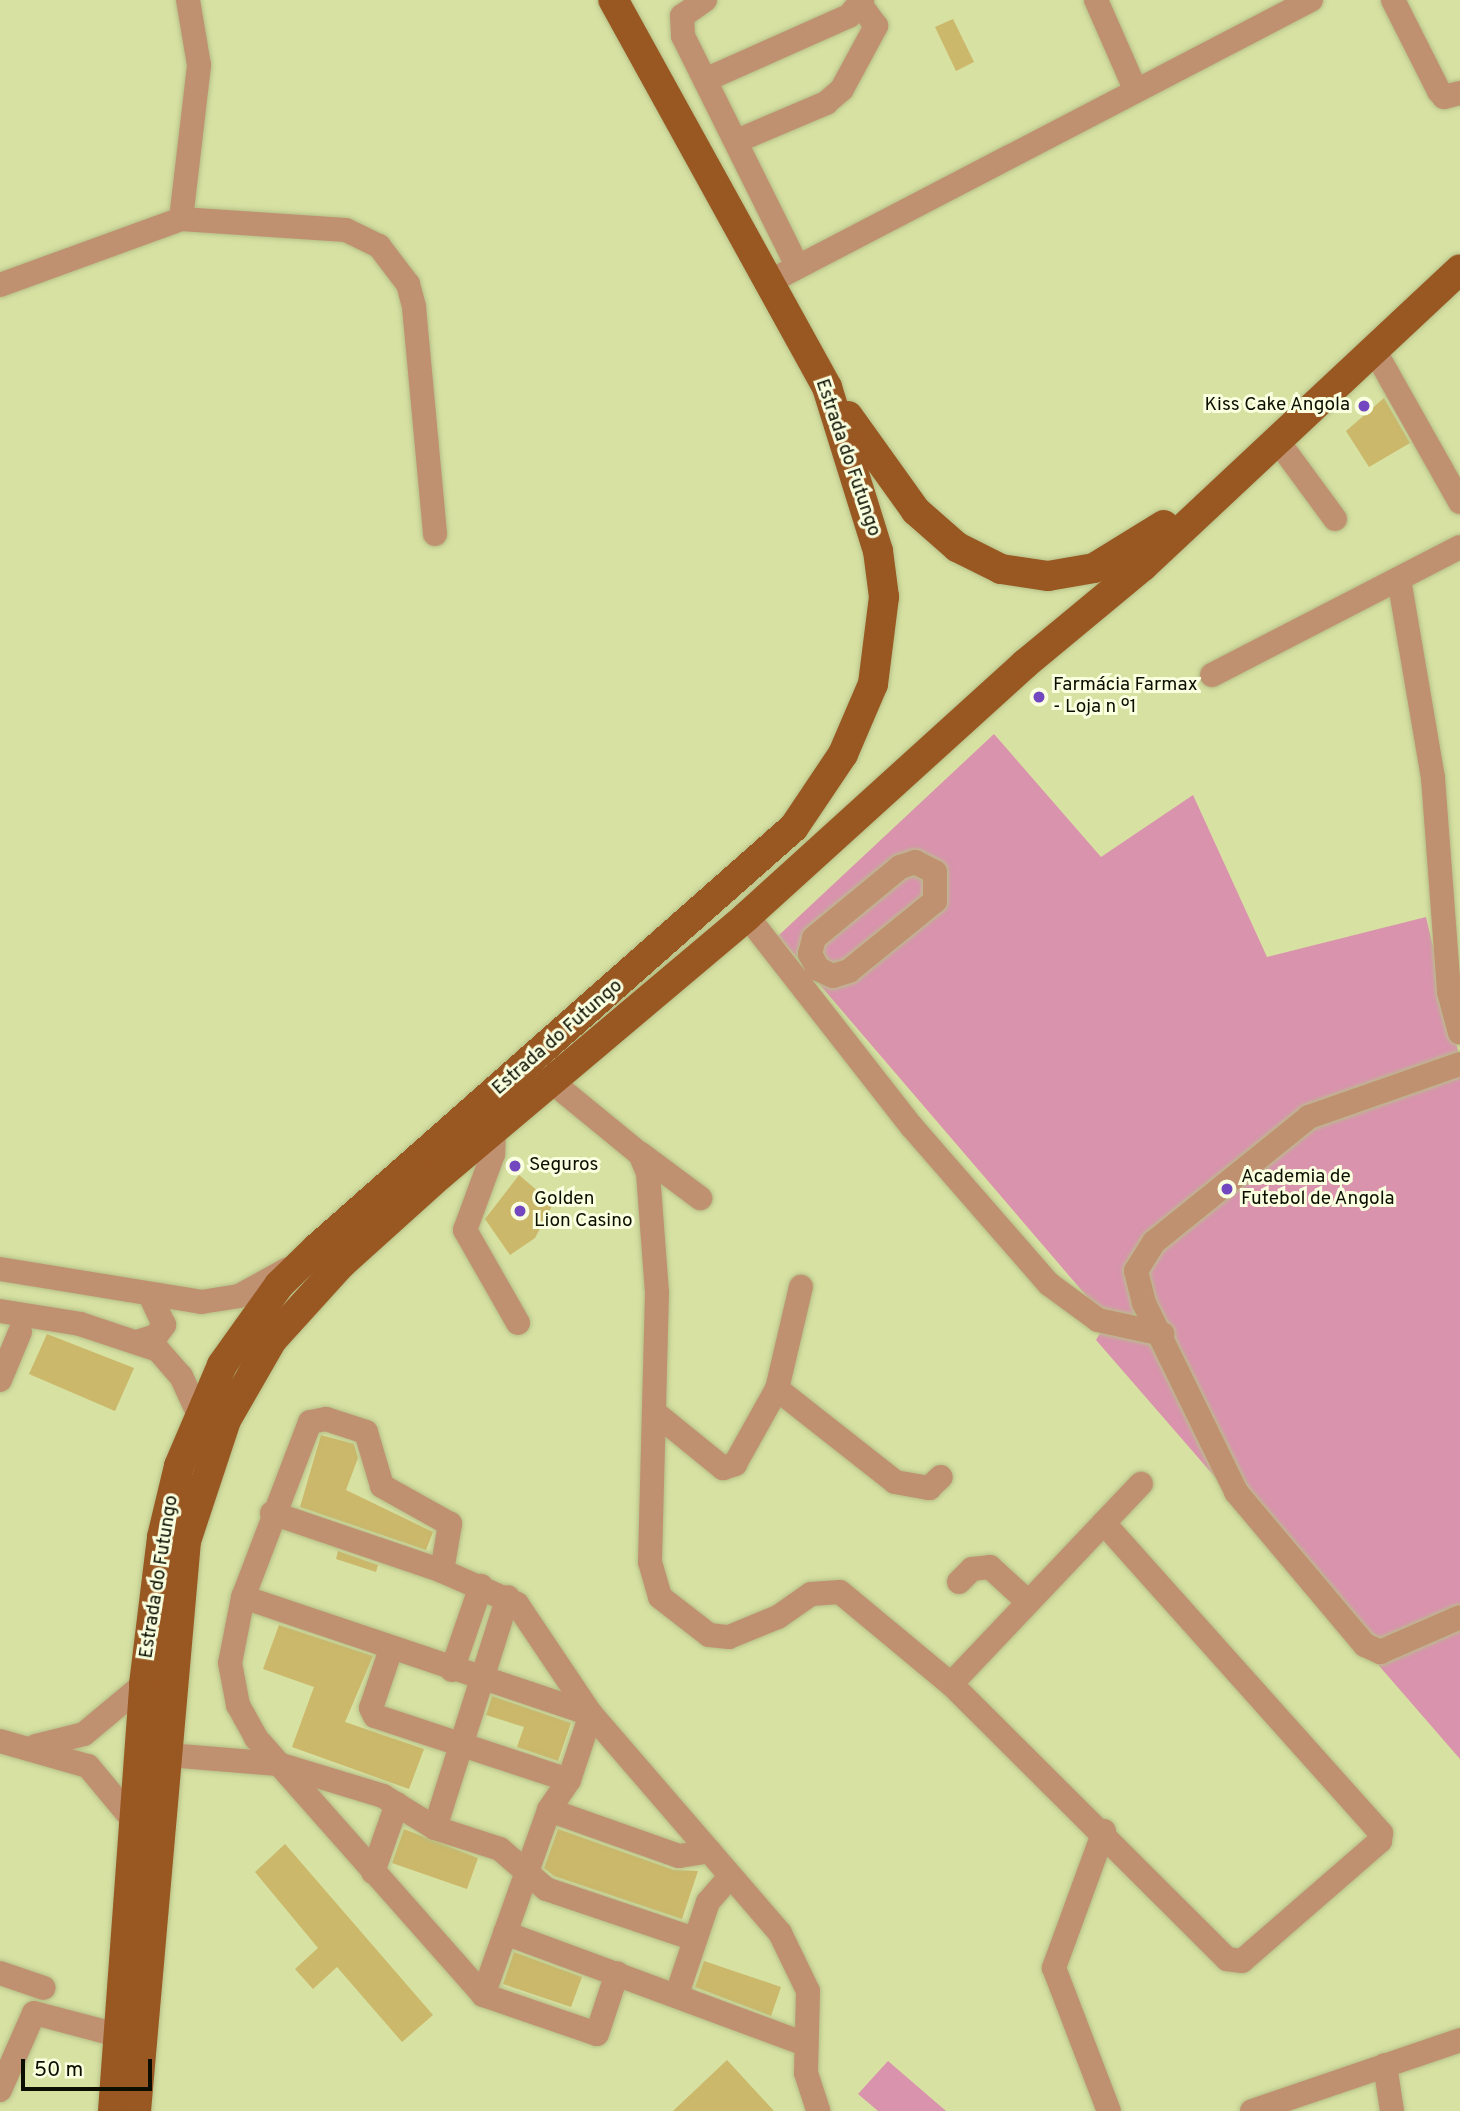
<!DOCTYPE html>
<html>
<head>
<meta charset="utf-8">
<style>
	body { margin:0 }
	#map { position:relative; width:1460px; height:2111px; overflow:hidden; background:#d6e1a2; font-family:Overpass,sans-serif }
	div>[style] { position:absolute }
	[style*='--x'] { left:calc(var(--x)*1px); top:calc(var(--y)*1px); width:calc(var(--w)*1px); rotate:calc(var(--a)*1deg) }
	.green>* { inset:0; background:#d993ad }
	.building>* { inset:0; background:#cbb86a }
	.roads { filter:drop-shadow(0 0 2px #b6bf88) drop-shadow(0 0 2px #b6bf88) }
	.minor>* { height:24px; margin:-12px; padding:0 12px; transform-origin:12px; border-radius:12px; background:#c09171 }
	.major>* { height:30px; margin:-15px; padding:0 15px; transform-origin:15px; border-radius:15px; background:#995721 }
	.dots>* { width:19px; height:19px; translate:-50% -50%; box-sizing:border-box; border:4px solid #f9ffdf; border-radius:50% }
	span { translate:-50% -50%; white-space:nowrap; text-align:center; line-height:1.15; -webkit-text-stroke:6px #f9ffdf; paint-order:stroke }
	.poi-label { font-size:19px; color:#0c0f00 }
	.right { translate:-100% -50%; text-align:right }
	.left { translate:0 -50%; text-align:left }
	.street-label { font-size:19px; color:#0c0f00 }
	.scale { position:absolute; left:21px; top:2059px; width:131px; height:32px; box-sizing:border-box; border:4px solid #0c0f00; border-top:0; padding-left:9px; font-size:21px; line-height:24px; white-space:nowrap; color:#0c0f00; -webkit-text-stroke:5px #f9ffdf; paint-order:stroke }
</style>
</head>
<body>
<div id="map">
	<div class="green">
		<i style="clip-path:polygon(994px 734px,1101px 857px,1193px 795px,1267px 957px,1426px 917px,1460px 1059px,1460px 1759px,1096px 1340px,1107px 1320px,778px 936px)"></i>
		<i style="clip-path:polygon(888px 2061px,946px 2111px,878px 2111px,858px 2094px)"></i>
	</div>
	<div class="building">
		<i style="clip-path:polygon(953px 19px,974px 62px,956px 71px,935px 27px)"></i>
		<i style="clip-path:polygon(1384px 398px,1410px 443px,1369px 467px,1346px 431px)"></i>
		<i style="clip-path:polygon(519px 1175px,553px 1204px,535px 1238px,510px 1255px,485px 1219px)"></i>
		<i style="clip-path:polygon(47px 1334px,134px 1368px,115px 1411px,29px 1374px)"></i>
		<i style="clip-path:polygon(321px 1435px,354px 1444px,358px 1458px,346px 1490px,433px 1532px,426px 1550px,300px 1507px)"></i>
		<i style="clip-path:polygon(338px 1551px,378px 1565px,376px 1572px,336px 1559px)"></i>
		<i style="clip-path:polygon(279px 1625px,373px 1656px,345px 1722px,424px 1749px,409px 1789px,292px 1747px,314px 1687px,263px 1669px)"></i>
		<i style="clip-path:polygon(492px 1696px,571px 1723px,558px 1761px,517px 1747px,524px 1727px,486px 1715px)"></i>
		<i style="clip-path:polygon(404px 1829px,478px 1858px,467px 1889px,392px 1863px)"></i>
		<i style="clip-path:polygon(558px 1829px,674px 1870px,698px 1871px,682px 1919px,554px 1876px,544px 1868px)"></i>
		<i style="clip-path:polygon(285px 1844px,433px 2015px,402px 2042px,337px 1967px,313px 1989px,295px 1969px,318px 1948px,255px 1872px)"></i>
		<i style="clip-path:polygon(514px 1952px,582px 1977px,571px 2007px,503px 1984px)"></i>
		<i style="clip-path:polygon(704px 1961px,781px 1987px,771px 2016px,695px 1987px)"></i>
		<i style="clip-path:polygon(727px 2060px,774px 2111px,673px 2111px)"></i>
	</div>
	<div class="roads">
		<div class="minor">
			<i style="--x:705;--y:0;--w:28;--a:145"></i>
			<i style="--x:682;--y:16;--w:20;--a:87"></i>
			<i style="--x:683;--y:36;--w:257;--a:63.6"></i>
			<i style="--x:1096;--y:0;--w:99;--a:66.3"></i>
			<i style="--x:1393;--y:0;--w:102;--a:63.2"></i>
			<i style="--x:1439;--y:91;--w:8;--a:50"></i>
			<i style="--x:1444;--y:97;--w:16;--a:-14"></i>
			<i style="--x:705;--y:80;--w:158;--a:-24"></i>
			<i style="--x:849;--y:16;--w:21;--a:-51"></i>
			<i style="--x:739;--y:140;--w:95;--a:-23"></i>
			<i style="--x:826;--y:103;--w:21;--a:-41"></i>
			<i style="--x:842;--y:89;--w:72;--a:-61.6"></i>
			<i style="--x:876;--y:26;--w:29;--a:-126"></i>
			<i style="--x:181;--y:219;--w:155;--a:-83.3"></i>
			<i style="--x:199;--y:65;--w:66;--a:-99.6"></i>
			<i style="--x:769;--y:282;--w:611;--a:-27.49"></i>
			<i style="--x:0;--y:285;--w:193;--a:-20"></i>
			<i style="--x:181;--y:219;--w:165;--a:3.8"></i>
			<i style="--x:346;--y:230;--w:37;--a:26"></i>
			<i style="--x:379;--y:246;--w:48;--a:52.7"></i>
			<i style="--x:408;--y:284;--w:24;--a:75"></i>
			<i style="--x:414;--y:307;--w:228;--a:84.7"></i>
			<i style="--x:1376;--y:353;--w:171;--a:60.6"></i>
			<i style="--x:1277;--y:440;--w:98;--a:53.7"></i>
			<i style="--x:1399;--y:579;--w:202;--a:80.3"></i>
			<i style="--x:1433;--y:778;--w:215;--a:85.7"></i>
			<i style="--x:1449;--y:992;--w:42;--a:75"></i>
			<i style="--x:1212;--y:675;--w:279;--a:-27.3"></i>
			<i style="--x:915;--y:862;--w:22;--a:27"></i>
			<i style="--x:935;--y:872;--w:29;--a:90"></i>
			<i style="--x:935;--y:901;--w:111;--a:140.9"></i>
			<i style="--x:849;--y:971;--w:17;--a:163"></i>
			<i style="--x:833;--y:976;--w:17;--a:-155"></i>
			<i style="--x:818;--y:969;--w:17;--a:-118"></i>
			<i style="--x:810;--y:954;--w:16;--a:-76"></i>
			<i style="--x:814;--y:938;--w:112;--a:-39.5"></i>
			<i style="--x:900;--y:867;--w:16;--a:-18"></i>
			<i style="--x:747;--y:916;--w:268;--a:52"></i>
			<i style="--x:912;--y:1127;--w:208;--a:48.9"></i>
			<i style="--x:1049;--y:1284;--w:61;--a:36.3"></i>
			<i style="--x:1098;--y:1320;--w:66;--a:12.3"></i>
			<i style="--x:1460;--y:1064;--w:160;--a:160.7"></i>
			<i style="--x:1309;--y:1117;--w:199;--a:141.1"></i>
			<i style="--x:1154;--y:1242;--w:34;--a:122"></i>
			<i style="--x:1136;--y:1271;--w:33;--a:76"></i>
			<i style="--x:1144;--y:1303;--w:210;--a:64"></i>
			<i style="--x:1236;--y:1492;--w:200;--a:49.9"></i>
			<i style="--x:1365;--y:1645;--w:17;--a:25"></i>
			<i style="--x:1380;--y:1652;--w:87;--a:-23.6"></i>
			<i style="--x:552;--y:1082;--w:114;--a:39.3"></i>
			<i style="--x:640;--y:1154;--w:21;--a:67"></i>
			<i style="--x:648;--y:1173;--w:120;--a:85.7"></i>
			<i style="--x:657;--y:1293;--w:269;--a:91.5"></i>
			<i style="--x:650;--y:1562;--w:36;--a:74"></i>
			<i style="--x:660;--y:1597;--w:62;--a:37.8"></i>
			<i style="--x:709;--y:1635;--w:20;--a:6"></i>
			<i style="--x:729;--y:1637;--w:53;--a:-22.2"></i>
			<i style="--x:778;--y:1617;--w:40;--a:-34.9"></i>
			<i style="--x:811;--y:1594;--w:29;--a:-4"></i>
			<i style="--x:840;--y:1592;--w:144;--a:39.7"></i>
			<i style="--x:951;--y:1684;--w:390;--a:44.9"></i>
			<i style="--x:1227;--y:1959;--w:15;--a:8"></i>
			<i style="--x:1242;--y:1961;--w:183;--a:-41"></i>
			<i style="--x:1380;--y:1841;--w:8;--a:-83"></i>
			<i style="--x:1381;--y:1833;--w:416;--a:-131.8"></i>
			<i style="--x:494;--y:1130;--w:24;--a:92"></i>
			<i style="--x:493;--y:1154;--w:81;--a:110.2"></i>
			<i style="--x:465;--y:1230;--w:107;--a:60.3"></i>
			<i style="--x:641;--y:1154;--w:74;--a:36.7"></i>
			<i style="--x:0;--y:1269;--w:204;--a:9.3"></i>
			<i style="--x:201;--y:1302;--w:38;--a:-9"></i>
			<i style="--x:239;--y:1296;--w:56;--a:-28.9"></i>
			<i style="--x:0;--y:1311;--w:81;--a:9.2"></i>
			<i style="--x:80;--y:1324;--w:82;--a:18.4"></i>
			<i style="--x:158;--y:1350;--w:35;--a:49"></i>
			<i style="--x:181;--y:1376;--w:41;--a:65.3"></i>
			<i style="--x:140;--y:1341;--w:17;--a:-17"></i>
			<i style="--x:156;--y:1336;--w:14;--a:-54"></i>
			<i style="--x:164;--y:1325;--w:29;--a:-115"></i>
			<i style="--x:0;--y:1380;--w:52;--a:-67.4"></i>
			<i style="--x:777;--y:1389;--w:150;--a:38.2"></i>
			<i style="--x:895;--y:1482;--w:35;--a:10"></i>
			<i style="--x:929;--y:1488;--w:16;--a:-43"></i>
			<i style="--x:654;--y:1412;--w:89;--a:39.1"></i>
			<i style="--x:723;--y:1468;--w:13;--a:-18"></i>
			<i style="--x:735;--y:1464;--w:86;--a:-60.8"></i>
			<i style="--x:777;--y:1389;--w:105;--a:-76.8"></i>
			<i style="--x:272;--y:1513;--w:180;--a:18.8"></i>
			<i style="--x:442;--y:1571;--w:82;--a:23.7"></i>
			<i style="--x:517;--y:1604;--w:133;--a:56.1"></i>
			<i style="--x:591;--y:1714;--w:289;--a:49.2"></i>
			<i style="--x:780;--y:1933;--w:64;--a:64.2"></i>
			<i style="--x:808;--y:1991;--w:82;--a:91.4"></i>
			<i style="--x:806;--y:2073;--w:40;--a:72"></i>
			<i style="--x:442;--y:1571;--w:48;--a:-80.3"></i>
			<i style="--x:450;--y:1524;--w:78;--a:-150.8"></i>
			<i style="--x:382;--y:1486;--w:56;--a:-106.5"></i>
			<i style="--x:366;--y:1432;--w:42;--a:-162"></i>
			<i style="--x:326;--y:1419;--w:16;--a:169"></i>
			<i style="--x:310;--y:1422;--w:187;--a:110.9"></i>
			<i style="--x:243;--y:1597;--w:67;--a:101.1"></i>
			<i style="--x:230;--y:1663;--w:43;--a:79.2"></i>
			<i style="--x:238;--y:1705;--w:38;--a:61"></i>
			<i style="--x:256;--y:1738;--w:343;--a:48.5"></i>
			<i style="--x:483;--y:1995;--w:120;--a:18.9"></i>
			<i style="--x:597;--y:2034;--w:64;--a:-71.8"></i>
			<i style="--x:959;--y:1582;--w:18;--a:-45"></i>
			<i style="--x:972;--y:1569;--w:18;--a:-6"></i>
			<i style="--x:990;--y:1567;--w:52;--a:42.6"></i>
			<i style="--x:243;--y:1597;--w:367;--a:18.6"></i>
			<i style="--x:591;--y:1714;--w:70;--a:108.4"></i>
			<i style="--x:569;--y:1780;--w:36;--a:124"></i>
			<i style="--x:549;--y:1810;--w:196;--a:109.6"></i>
			<i style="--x:391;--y:1649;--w:62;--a:108.7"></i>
			<i style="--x:371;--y:1708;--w:9;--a:63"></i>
			<i style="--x:375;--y:1716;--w:204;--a:18.3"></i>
			<i style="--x:452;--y:1670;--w:89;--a:-71"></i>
			<i style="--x:951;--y:1684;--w:276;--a:-46.5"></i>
			<i style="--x:0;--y:1741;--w:91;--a:15.9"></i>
			<i style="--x:88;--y:1766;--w:70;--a:50.2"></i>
			<i style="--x:36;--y:1746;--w:49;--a:-14"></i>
			<i style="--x:84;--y:1734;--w:78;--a:-39.8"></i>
			<i style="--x:168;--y:1755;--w:110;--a:4.7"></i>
			<i style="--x:278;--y:1764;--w:110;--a:16.9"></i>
			<i style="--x:383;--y:1796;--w:61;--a:31.6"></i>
			<i style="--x:435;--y:1828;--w:68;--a:17.9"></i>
			<i style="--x:500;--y:1849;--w:61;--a:41"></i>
			<i style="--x:546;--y:1889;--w:157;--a:18.6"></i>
			<i style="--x:549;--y:1810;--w:138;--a:19.5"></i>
			<i style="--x:679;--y:1856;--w:31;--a:-9"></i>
			<i style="--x:435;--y:1828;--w:242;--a:-72.5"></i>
			<i style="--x:1104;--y:1831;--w:146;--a:110.1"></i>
			<i style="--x:1054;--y:1968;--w:153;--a:69"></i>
			<i style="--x:373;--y:1872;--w:72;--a:-70.6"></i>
			<i style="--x:505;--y:1933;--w:320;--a:20.3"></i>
			<i style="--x:0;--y:1973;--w:46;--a:18.8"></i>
			<i style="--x:677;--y:1994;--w:97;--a:-71.4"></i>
			<i style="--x:708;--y:1902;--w:33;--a:-49"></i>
			<i style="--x:1385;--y:2065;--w:47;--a:81.3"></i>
			<i style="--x:0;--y:2090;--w:84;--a:-66.2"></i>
			<i style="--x:34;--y:2013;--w:87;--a:14.7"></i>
			<i style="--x:1252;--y:2111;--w:220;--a:-18.8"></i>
		</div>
		<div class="major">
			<i style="--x:848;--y:416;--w:117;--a:54.4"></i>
			<i style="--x:916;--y:511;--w:55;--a:41.3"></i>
			<i style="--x:957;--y:547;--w:49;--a:26.6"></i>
			<i style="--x:1001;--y:569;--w:48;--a:8.5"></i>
			<i style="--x:1048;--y:576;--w:47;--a:-9.9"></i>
			<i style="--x:1094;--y:568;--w:82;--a:-31.6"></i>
			<i style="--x:113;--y:2111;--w:428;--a:-85.8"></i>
			<i style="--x:144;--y:1684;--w:148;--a:-83"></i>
			<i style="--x:162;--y:1537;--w:73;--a:-76.5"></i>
			<i style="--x:179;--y:1466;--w:110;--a:-66.9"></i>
			<i style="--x:222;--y:1365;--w:98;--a:-54.5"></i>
			<i style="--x:279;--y:1285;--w:53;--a:-44.2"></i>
			<i style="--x:317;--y:1248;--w:636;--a:-41.43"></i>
			<i style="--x:794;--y:827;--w:88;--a:-56.1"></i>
			<i style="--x:843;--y:754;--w:76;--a:-66.8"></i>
			<i style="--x:873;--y:684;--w:88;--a:-82.8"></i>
			<i style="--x:884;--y:597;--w:46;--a:-97.4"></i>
			<i style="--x:878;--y:551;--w:172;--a:-107.3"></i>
			<i style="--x:827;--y:387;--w:442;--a:-118.9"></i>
			<i style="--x:136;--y:2111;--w:572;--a:-84.99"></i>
			<i style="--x:186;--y:1541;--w:127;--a:-71.7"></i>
			<i style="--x:226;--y:1420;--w:92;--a:-60.1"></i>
			<i style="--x:272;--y:1340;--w:103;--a:-47.8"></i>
			<i style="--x:341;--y:1264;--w:135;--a:-42"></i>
			<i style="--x:441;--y:1174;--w:400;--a:-40.1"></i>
			<i style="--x:747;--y:916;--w:375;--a:-42.2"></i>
			<i style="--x:1025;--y:664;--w:153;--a:-39.7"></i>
			<i style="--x:1143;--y:566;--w:434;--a:-43.1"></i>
		</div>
	</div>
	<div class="dots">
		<i style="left:1364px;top:406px;background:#7247bf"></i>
		<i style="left:1039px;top:697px;background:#7247bf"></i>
		<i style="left:515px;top:1166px;background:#7247bf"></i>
		<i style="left:1227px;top:1189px;background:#7247bf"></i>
		<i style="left:520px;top:1211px;background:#7247bf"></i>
	</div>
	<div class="poi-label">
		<span class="right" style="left:1350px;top:406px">Kiss Cake Angola</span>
		<span class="left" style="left:1053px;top:697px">Farmácia Farmax<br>- Loja n º1</span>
		<span class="left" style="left:529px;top:1166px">Seguros</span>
		<span class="left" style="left:1241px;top:1189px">Academia de<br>Futebol de Angola</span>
		<span class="left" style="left:534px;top:1211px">Golden<br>Lion Casino</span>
	</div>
	<div class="street-label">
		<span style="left:847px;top:458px;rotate:71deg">Estrada do Futungo</span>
		<span style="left:558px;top:1038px;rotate:-41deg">Estrada do Futungo</span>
		<span style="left:160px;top:1577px;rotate:-81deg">Estrada do Futungo</span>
	</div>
	<div class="scale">50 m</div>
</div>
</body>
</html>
